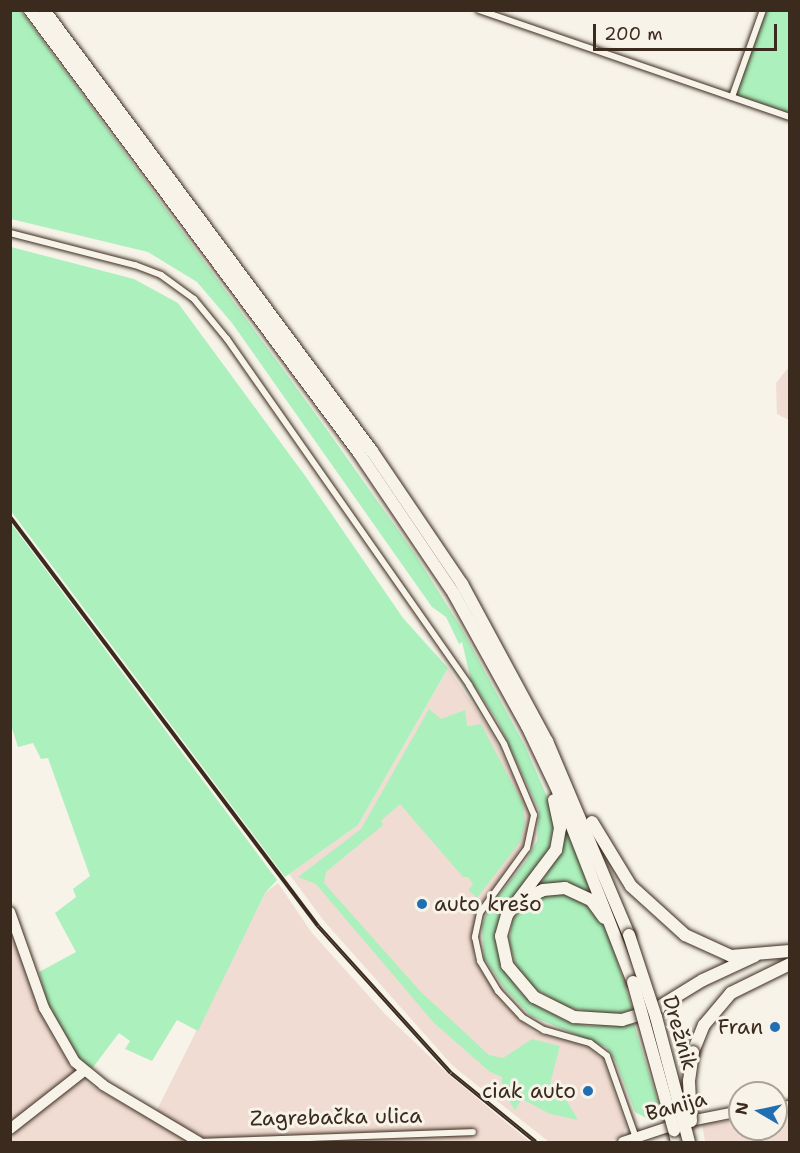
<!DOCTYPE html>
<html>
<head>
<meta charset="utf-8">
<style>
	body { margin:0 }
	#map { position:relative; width:800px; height:1153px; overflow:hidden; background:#f7f3e8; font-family:"Shantell Sans",sans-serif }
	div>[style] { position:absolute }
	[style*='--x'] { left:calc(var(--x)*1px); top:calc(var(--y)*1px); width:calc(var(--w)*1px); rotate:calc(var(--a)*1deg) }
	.built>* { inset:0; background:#f0dcd2 }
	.green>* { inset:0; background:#acf1bd }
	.roads { filter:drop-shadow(0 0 2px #3b2a1e) drop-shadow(0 0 2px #3b2a1e) }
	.street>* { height:6px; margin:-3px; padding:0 3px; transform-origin:3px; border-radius:3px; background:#f7f3e8 }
	.primary>* { height:10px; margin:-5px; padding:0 5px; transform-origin:5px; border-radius:5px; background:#f7f3e8 }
	.highway>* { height:12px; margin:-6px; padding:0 6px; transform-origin:6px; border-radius:6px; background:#f7f3e8 }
	.rail>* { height:4px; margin-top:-2px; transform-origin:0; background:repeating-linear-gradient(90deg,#f7f3e8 0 4.5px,#3b2a1e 0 9px); box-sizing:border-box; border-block:2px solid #3b2a1e }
	.bridges { filter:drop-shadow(0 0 2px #3b2a1e) drop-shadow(0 0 2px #3b2a1e) }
	.highway-bridge>* { height:12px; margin:-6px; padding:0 6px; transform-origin:6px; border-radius:6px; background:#f7f3e8 }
	.dots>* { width:16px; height:16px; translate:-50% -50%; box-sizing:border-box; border:3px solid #f7f3e8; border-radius:50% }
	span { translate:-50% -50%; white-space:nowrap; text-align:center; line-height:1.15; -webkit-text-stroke:6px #f7f3e8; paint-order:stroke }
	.poi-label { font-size:21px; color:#3b2a1e }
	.left { translate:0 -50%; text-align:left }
	.right { translate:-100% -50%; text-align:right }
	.street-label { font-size:21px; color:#3b2a1e }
	.frame { position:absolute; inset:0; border:12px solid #3b2a1e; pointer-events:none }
	.north { position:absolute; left:728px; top:1081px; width:60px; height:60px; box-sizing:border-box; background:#f7f3e8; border:2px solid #aca397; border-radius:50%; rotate:279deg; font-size:16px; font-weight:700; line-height:24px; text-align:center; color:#3b2a1e }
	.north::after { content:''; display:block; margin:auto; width:21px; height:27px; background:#1f6fb2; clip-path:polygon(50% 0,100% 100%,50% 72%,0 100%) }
	.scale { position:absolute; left:593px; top:24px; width:184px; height:27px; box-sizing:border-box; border:3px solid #3b2a1e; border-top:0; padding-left:8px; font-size:18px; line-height:21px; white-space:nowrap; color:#3b2a1e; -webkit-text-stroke:4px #f7f3e8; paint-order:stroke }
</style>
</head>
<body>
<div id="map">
	<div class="built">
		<i style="clip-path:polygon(789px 367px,789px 420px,777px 414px,776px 383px)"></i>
		<i style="clip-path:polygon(448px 668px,491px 732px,530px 811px,526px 841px,476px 913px,473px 957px,499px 999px,533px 1032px,586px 1046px,604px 1061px,626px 1127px,622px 1137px,607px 1142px,549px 1142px,453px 1066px,324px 921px,289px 874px,358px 825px)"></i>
		<i style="clip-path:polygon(278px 883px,312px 933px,385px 1014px,448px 1074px,530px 1142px,11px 1142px,10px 927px,38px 1009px,70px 1066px,86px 1083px,152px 1120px,265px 893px)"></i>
		<i style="clip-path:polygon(789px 1116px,789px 1142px,705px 1142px,702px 1123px,740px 1120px,740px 1129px,776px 1129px,776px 1117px)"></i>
	</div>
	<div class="green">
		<i style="clip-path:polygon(10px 11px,21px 11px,320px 420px,415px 554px,462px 629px,525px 746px,550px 803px,554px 821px,548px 854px,498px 923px,495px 939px,501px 966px,521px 993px,542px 1009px,567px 1021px,588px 1026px,634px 1024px,662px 1116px,648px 1119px,635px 1112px,616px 1062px,606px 1047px,531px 1016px,505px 989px,484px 958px,482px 926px,488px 909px,526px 861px,537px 841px,539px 810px,497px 720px,471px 681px,462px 642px,459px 644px,446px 617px,432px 607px,232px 323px,197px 282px,148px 252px,11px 219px)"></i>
		<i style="clip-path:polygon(766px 11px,789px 11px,789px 113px,734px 95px)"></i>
		<i style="clip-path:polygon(11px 247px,134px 279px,178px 303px,306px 477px,403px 618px,448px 668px,358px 825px,285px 877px,11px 511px)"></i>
		<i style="clip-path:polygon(10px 522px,277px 880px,265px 893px,198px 1031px,177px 1020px,152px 1061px,125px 1049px,130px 1041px,119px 1033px,91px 1070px,76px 1054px,47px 1002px,39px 972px,76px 952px,55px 913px,76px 897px,73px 889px,90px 876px,48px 758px,41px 759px,33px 743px,18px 747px,11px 725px)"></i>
		<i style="clip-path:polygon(429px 709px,441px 719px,465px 710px,467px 726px,481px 724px,523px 804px,525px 823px,520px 842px,477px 898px,468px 890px,473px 884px,468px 877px,463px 877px,400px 804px,381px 821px,383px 825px,326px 872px,324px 883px,420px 991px,489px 1055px,503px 1058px,532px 1039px,560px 1046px,550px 1084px,560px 1089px,578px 1120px,550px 1114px,522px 1099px,515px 1110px,502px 1091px,502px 1077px,490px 1072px,434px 1023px,316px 884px,298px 877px,361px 829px)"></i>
		<i style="clip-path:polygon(565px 825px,600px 904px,539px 887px,561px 848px)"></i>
		<i style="clip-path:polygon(557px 891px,583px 897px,604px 922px,633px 1010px,608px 1015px,565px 1007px,533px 987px,517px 969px,509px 941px,513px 918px,532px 898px)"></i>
	</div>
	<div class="roads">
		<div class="street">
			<i style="--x:479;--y:10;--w:329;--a:19"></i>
			<i style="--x:732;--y:97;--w:92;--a:-70.4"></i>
			<i style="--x:10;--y:233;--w:129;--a:14.4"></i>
			<i style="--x:135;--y:265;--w:28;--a:21"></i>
			<i style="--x:161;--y:275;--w:41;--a:36"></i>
			<i style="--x:194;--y:299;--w:52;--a:50.5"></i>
			<i style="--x:227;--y:339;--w:422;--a:55"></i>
			<i style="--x:469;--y:685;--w:69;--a:59.3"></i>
			<i style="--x:504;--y:744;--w:77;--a:67.1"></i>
			<i style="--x:534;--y:815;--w:34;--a:102"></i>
			<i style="--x:527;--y:848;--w:80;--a:125.9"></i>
			<i style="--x:480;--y:913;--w:25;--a:102"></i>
			<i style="--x:475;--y:937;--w:25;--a:78"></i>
			<i style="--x:480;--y:961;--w:35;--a:59"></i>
			<i style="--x:498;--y:991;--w:35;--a:47"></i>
			<i style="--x:522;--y:1017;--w:26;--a:31"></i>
			<i style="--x:544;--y:1030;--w:48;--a:15.8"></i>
			<i style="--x:590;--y:1043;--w:21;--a:37"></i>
			<i style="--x:607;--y:1056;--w:87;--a:70.5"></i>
			<i style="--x:201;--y:1142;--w:272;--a:-2.1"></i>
		</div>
		<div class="primary">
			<i style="--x:10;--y:912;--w:102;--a:70.5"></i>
			<i style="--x:44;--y:1008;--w:62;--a:60.1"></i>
			<i style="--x:75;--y:1062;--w:36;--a:39"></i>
			<i style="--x:103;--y:1085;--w:112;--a:30.7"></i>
			<i style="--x:776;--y:1107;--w:14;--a:-4"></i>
			<i style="--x:10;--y:1129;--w:94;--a:-38.1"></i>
			<i style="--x:623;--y:1142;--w:60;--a:-18.4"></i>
			<i style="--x:680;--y:1123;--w:61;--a:-11.3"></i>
		</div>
		<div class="highway">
			<i style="--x:30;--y:10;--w:552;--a:53.4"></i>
			<i style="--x:359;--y:453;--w:170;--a:56"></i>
			<i style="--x:454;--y:594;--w:151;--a:61.1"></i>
			<i style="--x:527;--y:726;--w:72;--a:64.5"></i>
			<i style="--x:558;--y:791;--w:205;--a:68.6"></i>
			<i style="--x:44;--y:10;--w:550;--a:53.36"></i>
			<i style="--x:372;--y:451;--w:161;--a:55.9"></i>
			<i style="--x:462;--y:584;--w:179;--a:61.6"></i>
			<i style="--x:547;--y:741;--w:211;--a:67.1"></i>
			<i style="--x:554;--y:800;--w:29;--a:78"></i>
			<i style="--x:560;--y:828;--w:22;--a:100"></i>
			<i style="--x:556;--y:850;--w:81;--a:127"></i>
			<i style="--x:507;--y:915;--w:22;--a:106"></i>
			<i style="--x:501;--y:936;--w:30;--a:78"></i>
			<i style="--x:507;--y:965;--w:42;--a:49.8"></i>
			<i style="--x:534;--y:997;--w:45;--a:26.6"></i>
			<i style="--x:574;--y:1017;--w:48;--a:3.6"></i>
			<i style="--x:622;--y:1020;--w:34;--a:-17"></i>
			<i style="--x:654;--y:1010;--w:57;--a:-31.5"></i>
			<i style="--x:703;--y:980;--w:57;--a:-24.8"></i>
			<i style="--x:592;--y:822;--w:75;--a:58.6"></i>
			<i style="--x:631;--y:886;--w:73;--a:42.2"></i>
			<i style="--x:685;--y:935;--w:51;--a:24.5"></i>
			<i style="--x:731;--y:956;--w:59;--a:-4.8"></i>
			<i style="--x:522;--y:900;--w:23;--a:-25"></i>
			<i style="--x:543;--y:890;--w:22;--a:-5"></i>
			<i style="--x:565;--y:888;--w:29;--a:25"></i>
			<i style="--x:591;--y:900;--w:22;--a:54"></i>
			<i style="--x:693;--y:1052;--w:29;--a:-68"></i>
			<i style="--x:704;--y:1025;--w:42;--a:-49.8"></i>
			<i style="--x:731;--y:993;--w:66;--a:-26.2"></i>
			<i style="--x:674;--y:1130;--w:12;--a:76"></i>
		</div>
	</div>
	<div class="rail">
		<i style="--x:10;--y:517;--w:512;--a:53.02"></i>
		<i style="--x:318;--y:926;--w:198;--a:47.9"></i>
		<i style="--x:451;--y:1073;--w:109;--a:39.1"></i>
	</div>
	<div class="bridges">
		<div class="highway-bridge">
			<i style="--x:629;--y:935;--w:86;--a:71.8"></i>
			<i style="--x:656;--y:1017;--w:129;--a:75.2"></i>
			<i style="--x:633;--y:982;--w:154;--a:74.5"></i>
			<i style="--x:691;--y:1121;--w:40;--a:-92.9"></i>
			<i style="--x:689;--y:1081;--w:29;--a:-82"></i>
		</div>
	</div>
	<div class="dots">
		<i style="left:422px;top:904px;background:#1f6fb2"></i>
		<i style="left:775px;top:1027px;background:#1f6fb2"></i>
		<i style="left:588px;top:1091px;background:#1f6fb2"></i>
	</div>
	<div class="poi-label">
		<span class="left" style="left:434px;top:904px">auto krešo</span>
		<span class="right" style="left:763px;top:1027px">Fran</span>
		<span class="right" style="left:576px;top:1091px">ciak auto</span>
	</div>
	<div class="street-label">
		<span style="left:680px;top:1033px;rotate:74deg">Drežnik</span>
		<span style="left:676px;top:1106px;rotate:-15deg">Banija</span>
		<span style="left:336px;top:1117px;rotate:-1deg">Zagrebačka ulica</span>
	</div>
	<div class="frame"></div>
	<div class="north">N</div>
	<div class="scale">200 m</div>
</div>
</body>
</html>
